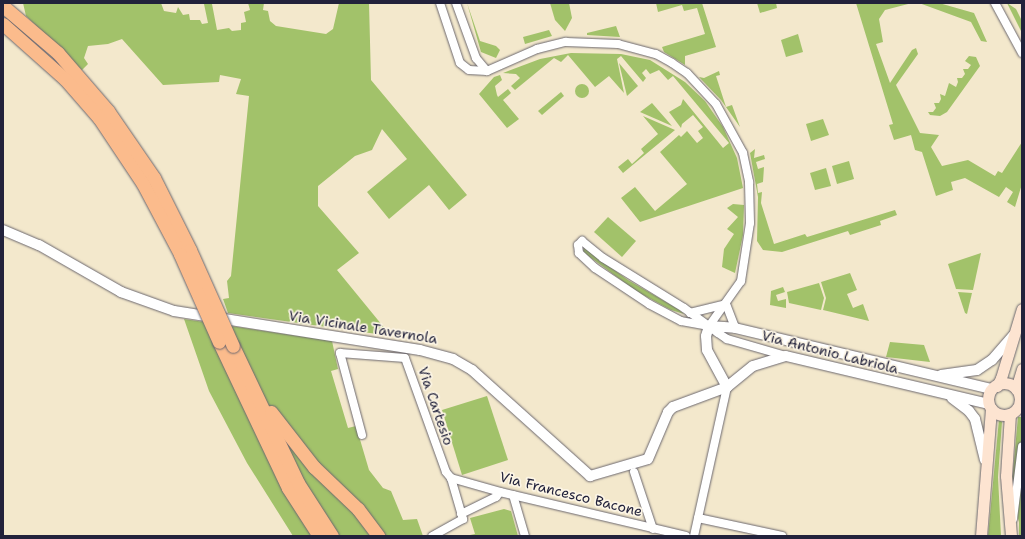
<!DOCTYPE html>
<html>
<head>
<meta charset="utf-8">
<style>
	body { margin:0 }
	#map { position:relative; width:1025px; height:539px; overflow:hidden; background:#f3e8cc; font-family:"Shantell Sans",sans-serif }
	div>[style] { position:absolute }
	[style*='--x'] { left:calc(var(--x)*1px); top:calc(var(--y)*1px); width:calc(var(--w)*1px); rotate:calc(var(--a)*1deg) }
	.green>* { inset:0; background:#a2c26a }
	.round { border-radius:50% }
	.roads { filter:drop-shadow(0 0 1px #6b676e) drop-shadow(0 0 1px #6b676e) }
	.minor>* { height:8px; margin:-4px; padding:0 4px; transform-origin:4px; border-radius:4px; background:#fff }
	.tertiary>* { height:10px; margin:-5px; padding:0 5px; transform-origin:5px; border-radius:5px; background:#fff }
	.secondary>* { height:11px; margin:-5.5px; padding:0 5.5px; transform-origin:5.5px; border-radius:5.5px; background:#fde4d1 }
	.secondary>.ring { margin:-5.5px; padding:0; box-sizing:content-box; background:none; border:11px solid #fde4d1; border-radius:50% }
	.trunk>* { height:13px; margin:-6.5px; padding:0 6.5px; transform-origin:6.5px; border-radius:6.5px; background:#fbbb8c }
	.bridges { filter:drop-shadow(0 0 1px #6b676e) drop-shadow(0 0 1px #6b676e) }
	.trunk-bridge>* { height:13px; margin:-6.5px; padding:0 6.5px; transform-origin:6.5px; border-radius:6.5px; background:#fbbb8c }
	span { translate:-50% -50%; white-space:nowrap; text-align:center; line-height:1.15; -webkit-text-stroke:3.5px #fcf5e5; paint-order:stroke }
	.street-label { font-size:14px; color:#22223b }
	.frame { position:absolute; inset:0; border:4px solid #22223b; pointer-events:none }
</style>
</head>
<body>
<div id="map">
	<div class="green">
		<i style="clip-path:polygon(23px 3px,161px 3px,164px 11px,176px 13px,178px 7px,183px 15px,189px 14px,190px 20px,200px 20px,202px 24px,208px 23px,204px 4px,212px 4px,217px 30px,229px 28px,232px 31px,241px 30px,241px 23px,246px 22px,244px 12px,250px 10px,248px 3px,264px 3px,263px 10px,268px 11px,270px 21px,276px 26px,326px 34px,333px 29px,339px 3px,369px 3px,371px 80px,467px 195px,449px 210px,429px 185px,389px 219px,367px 192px,407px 159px,382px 129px,372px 150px,355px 156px,318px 186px,318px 206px,359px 253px,337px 270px,391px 336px,228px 313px,223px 299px,229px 298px,227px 281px,231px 276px,249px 96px,236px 94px,241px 79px,220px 75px,219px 82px,163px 85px,122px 39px,108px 44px,88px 46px,84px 58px,88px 64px,82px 70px,26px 16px)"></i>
		<i style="clip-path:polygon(467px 3px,480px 41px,496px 46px,500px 50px,496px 58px,481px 52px)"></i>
		<i style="clip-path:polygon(550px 3px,569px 3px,572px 18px,565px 31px,555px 20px)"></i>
		<i style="clip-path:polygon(656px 3px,702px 3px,716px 47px,685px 56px,685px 65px,664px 52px,662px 47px,705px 34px,697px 8px,684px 11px,682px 5px,658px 12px)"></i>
		<i style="clip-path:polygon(757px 3px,776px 3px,777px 8px,760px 13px)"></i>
		<i style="clip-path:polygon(856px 3px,912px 3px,885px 10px,879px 19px,883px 42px,876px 44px,890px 83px,912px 50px,916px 48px,918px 54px,896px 85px,920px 133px,939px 135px,931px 147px,942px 166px,968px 160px,995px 176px,998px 171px,1002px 173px,1022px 142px,1022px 184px,1015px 207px,1007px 202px,1013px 192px,1006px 187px,999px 197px,965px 178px,951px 182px,953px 190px,936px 196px,922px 152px,915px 150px,911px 135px,894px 140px,889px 125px,893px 124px)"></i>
		<i style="clip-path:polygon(919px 3px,939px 3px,974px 13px,987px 42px,981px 41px,971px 22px)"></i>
		<i style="clip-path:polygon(1007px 3px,1016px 9px,1022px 21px,1022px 33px)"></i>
		<i style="clip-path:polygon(616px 26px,620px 37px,587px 35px,587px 33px)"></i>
		<i style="clip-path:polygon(549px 30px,552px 36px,525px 44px,523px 37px)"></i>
		<i style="clip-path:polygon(798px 34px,803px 52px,786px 57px,781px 40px)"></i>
		<i style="clip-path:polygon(571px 53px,621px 54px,650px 60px,685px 82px,705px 101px,723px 127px,737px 158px,743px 188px,640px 222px,621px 198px,635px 187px,655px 211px,687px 184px,660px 152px,679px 135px,681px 137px,687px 131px,697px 143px,703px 138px,698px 131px,703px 127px,693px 115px,682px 124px,681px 128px,669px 112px,681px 105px,683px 99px,723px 148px,729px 143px,673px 76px,668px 80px,659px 70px,650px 74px,646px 69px,642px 73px,646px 78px,643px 82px,621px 56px,617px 59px,624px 93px,609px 76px,595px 87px,568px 55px,561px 62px,554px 58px,515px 90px,511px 86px,520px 78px,516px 74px,503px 73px,540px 59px)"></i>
		<i style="clip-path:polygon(969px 56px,976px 57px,980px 66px,947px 112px,940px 116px,930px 115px,928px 112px,933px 112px,936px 108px,934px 103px,939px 103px,941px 99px,940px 94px,945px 96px,949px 83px,956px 87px,958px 82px,957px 78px,962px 78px,965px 74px,963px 69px,968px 69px,971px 65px,965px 61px)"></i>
		<i style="clip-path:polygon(619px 63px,638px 86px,627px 96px)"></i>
		<i style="clip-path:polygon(719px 71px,720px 75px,716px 76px,726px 107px,732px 105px,740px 127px,721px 100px,699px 77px,704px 78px)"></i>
		<i style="clip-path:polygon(500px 75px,502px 80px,495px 86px,497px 95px,498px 97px,508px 89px,511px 93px,503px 100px,519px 119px,507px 128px,479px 94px,494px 77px)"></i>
		<i class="round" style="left:575px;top:84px;width:14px;height:14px"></i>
		<i style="clip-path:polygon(561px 92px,564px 96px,542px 115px,538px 111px)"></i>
		<i style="clip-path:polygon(652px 103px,672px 126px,640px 112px)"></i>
		<i style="clip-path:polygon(643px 116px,675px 130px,623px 173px,618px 167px,628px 159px,632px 164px,644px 153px,641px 149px,658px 134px)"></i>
		<i style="clip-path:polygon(823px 119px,829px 135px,811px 141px,806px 124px)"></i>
		<i style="clip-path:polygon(755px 149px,754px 158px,764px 155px,765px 159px,756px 162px,758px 169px,764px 167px,763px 182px,757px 184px,758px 193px,762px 192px,761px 203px,774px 244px,805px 234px,807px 237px,895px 210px,897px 215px,880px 221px,881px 225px,850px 235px,848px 231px,782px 252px,763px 250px,757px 241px,758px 197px,750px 153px)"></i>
		<i style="clip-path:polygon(849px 161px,854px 179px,837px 184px,832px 166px)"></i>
		<i style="clip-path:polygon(826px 168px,831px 186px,815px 190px,810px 173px)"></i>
		<i style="clip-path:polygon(733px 204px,744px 205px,743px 235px,735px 273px,722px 267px,724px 249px,734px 234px,727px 229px,738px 217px,727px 208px)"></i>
		<i style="clip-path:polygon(608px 217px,636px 241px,622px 257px,594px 232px)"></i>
		<i style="clip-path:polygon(584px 248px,628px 280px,678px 309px,684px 314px,671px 310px,636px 291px,583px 252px)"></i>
		<i style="clip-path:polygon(981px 253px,973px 290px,956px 289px,948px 264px)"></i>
		<i style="clip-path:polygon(850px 273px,857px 290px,847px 294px,853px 308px,863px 304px,869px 321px,823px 310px,826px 298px,821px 282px)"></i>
		<i style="clip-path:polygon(819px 283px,824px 298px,821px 310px,789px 303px,787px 292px)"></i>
		<i style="clip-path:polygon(783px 287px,785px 292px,776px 295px,778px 301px,786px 299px,786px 308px,770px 305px,771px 291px)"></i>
		<i style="clip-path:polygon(958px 292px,972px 293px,967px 314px,965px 313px)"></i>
		<i style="clip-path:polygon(184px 319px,332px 341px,338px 369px,331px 371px,348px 428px,356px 426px,369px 470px,383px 488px,391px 491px,403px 520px,417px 519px,423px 536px,293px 536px,247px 463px,209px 391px)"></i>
		<i style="clip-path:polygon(890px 342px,924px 345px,930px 362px,886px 357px)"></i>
		<i style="clip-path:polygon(487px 396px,508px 460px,462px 475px,442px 410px)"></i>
		<i style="clip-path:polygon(1018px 417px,1022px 417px,1022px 536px,1019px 536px,1019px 522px,1011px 493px)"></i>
		<i style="clip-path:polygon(999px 419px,1002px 422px,998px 477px,1001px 536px,988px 536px)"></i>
		<i style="clip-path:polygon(504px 509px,511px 511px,518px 536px,465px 536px,475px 534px,470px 518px)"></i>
	</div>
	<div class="roads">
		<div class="minor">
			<i style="--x:440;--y:3;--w:63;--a:71.6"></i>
			<i style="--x:460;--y:63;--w:11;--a:38"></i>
			<i style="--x:469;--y:70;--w:18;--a:3"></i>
			<i style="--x:487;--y:71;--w:55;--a:-23.7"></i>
			<i style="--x:537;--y:49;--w:30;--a:-14"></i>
			<i style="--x:566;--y:42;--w:52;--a:2.2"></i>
			<i style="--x:618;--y:44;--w:39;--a:15"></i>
			<i style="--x:656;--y:54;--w:18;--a:29"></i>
			<i style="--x:672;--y:63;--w:18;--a:34"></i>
			<i style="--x:687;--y:73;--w:42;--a:46.9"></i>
			<i style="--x:716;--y:104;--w:56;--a:61.1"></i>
			<i style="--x:743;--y:153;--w:30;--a:78"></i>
			<i style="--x:749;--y:182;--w:41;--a:88.6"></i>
			<i style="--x:750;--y:223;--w:59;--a:98.8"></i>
			<i style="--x:741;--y:281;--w:55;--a:125.4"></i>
			<i style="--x:456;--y:3;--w:59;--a:70"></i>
			<i style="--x:476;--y:58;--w:17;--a:50"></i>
			<i style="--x:995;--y:3;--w:57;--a:61.6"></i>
			<i style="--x:726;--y:304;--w:26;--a:69"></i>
			<i style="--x:690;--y:313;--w:37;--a:-14"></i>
			<i style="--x:709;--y:326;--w:28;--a:-170"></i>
			<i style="--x:681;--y:321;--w:36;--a:-152"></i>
			<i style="--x:649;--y:304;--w:65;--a:-146.3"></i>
			<i style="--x:595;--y:268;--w:22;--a:-137"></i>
			<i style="--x:579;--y:253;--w:8;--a:-97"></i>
			<i style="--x:578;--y:245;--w:6;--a:-45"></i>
			<i style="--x:582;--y:241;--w:27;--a:39"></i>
			<i style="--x:603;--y:258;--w:95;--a:31.7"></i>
			<i style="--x:684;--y:308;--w:31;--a:36"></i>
			<i style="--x:709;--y:326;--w:11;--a:38"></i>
			<i style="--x:718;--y:333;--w:11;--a:34"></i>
			<i style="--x:727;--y:339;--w:61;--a:16.1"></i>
			<i style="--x:1019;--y:394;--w:3;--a:18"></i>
			<i style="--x:1017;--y:408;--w:5;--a:11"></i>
			<i style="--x:362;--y:435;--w:85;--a:-105"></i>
			<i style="--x:340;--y:353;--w:65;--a:4.4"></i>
			<i style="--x:405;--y:358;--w:121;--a:70.2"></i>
			<i style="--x:446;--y:472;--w:8;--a:50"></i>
			<i style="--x:451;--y:478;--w:43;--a:73.7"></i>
			<i style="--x:463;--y:519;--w:35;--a:151"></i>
			<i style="--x:634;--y:472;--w:60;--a:71.6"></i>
			<i style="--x:451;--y:478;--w:51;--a:15.9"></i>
			<i style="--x:500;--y:492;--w:191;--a:13.3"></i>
			<i style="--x:513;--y:495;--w:43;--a:73.7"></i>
			<i style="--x:461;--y:514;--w:39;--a:-26"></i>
			<i style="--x:496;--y:497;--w:6;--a:-51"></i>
			<i style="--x:698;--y:518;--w:86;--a:12.1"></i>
			<i style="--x:1013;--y:519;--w:73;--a:-82.9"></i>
			<i style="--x:694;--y:536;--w:153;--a:-77.5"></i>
		</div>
		<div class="tertiary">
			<i style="--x:3;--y:230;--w:39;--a:23"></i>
			<i style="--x:39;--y:245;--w:95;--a:29.8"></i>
			<i style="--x:121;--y:292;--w:56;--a:19.7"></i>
			<i style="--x:174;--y:311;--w:249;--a:9"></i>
			<i style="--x:420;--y:350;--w:34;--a:15"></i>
			<i style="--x:453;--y:359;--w:22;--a:30"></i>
			<i style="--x:472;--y:370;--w:159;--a:41.9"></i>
			<i style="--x:590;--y:476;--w:60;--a:-16.3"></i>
			<i style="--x:648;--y:459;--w:51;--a:-66.9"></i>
			<i style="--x:668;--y:412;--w:7;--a:-45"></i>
			<i style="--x:673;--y:407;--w:58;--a:-20.3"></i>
			<i style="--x:727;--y:387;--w:33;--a:-39"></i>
			<i style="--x:753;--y:366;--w:34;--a:-17"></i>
			<i style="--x:786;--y:356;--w:209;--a:13.3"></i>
			<i style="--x:941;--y:375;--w:36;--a:-8"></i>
			<i style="--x:977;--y:370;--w:18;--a:-34"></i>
			<i style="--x:992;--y:360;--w:33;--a:-49"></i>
			<i style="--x:727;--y:387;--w:42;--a:-118.4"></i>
			<i style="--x:707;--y:350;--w:14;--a:-94"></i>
			<i style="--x:706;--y:336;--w:10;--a:-73"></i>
			<i style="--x:709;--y:326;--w:26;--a:4"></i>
			<i style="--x:735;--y:328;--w:264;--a:13.4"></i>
			<i style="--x:952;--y:398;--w:21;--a:37"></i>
			<i style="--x:969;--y:411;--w:10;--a:53"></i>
			<i style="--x:975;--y:419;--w:42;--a:76.3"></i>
		</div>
		<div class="secondary">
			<i class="ring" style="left:988px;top:383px;width:21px;height:21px"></i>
			<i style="--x:997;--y:386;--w:9;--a:-63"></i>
			<i style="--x:1001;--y:378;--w:72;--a:-73.1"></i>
			<i style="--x:1016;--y:389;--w:21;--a:-73"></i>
			<i style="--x:1010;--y:414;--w:62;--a:93.7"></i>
			<i style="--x:1006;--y:476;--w:60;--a:85.2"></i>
			<i style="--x:981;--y:536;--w:128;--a:-85.5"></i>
		</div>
		<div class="trunk">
			<i style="--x:219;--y:342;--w:161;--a:64.7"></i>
			<i style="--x:288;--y:488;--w:57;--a:57.1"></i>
			<i style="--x:233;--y:346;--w:152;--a:64.6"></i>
			<i style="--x:298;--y:483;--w:63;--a:57.3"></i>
			<i style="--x:271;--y:412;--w:70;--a:52"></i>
			<i style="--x:314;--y:467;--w:61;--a:43.7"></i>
			<i style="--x:358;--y:509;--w:34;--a:53"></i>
		</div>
	</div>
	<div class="bridges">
		<div class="trunk-bridge">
			<i style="--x:3;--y:6;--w:72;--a:40.5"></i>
			<i style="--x:58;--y:53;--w:77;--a:49.2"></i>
			<i style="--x:108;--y:111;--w:81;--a:55.5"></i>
			<i style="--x:154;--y:178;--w:80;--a:63.4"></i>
			<i style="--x:190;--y:250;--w:105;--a:65.9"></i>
			<i style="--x:3;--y:24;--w:83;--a:41.6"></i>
			<i style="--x:65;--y:79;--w:52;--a:48.9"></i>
			<i style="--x:99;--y:118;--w:79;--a:56.3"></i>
			<i style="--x:143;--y:184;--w:79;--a:62.1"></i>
			<i style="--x:180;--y:254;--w:96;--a:66.1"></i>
		</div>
	</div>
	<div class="street-label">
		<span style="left:363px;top:327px;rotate:9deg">Via Vicinale Tavernola</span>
		<span style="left:830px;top:352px;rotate:14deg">Via Antonio Labriola</span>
		<span style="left:436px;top:406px;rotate:71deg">Via Cartesio</span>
		<span style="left:571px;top:494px;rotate:14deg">Via Francesco Bacone</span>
	</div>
	<div class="frame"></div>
</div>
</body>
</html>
